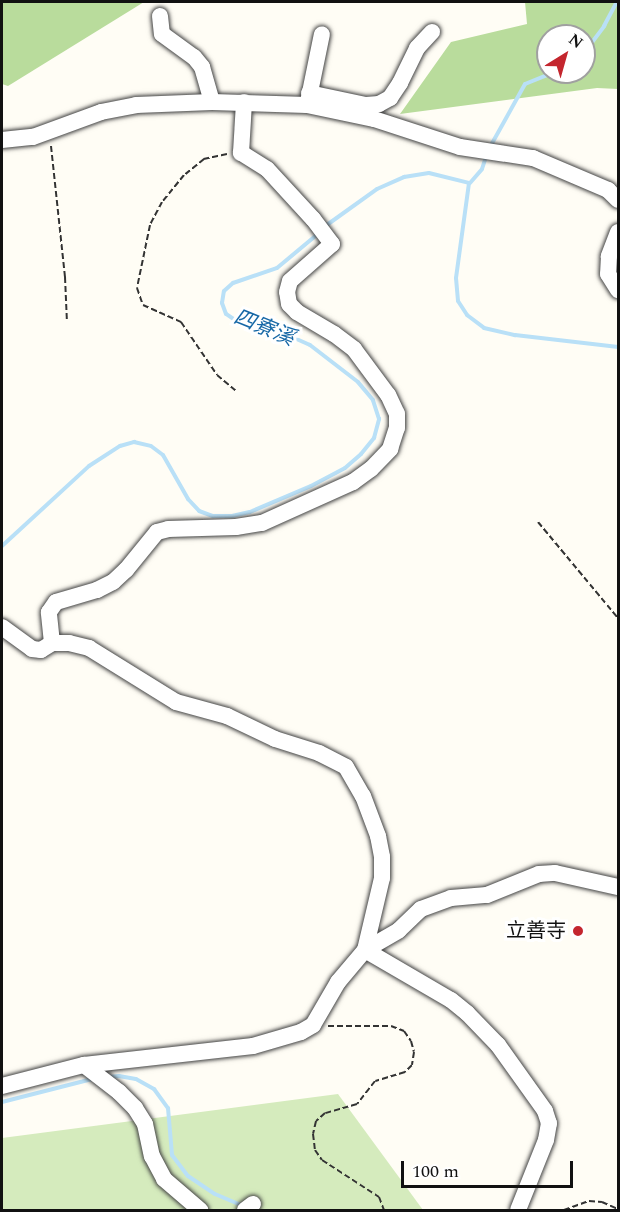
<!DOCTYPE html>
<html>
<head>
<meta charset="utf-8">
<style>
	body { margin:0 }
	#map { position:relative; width:620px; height:1212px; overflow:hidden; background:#fffdf5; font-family:Spectral,"Noto Sans TC",serif }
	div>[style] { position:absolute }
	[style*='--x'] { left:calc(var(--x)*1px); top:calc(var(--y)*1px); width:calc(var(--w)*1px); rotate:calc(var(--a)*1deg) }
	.green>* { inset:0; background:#d5ebbd }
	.forest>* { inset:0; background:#b9dc9c }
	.stream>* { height:4px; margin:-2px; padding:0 2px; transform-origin:2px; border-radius:2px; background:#b9e0f7 }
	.path>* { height:2px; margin-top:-1px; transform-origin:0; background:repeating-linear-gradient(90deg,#333 0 6px,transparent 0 9px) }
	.roads { filter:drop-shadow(0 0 2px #444) drop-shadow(0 0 2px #444) }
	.minor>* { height:16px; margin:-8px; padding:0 8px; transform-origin:8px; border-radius:8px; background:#fff }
	.dots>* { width:16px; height:16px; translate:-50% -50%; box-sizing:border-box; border:3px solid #fff; border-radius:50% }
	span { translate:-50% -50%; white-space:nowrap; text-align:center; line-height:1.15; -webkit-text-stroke:6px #fff; paint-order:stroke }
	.poi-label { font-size:20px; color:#111 }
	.right { translate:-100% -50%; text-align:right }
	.water-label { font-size:21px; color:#1768a6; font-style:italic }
	.frame { position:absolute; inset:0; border:3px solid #111; pointer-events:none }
	.north { position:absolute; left:536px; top:24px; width:60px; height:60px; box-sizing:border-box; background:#fff; border:2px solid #a0a0a0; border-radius:50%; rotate:37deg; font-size:16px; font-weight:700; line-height:24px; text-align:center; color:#111 }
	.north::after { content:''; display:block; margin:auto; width:21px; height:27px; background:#c4262e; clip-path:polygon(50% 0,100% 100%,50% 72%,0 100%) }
	.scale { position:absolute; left:401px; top:1161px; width:172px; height:27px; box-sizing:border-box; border:3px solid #111; border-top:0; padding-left:8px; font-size:18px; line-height:21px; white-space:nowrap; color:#111; -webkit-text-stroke:4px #fff; paint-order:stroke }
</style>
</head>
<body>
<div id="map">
	<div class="green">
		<i style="clip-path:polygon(338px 1094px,423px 1210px,2px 1210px,2px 1138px)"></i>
	</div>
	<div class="forest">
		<i style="clip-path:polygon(2px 2px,144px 2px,8px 86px,2px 84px)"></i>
		<i style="clip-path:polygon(evenodd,525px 2px,618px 2px,618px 89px,597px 88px,400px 114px,451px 42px,527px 24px,525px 2px,548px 36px,584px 36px,584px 72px,548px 72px,548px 36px)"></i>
	</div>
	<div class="stream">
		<i style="--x:584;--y:53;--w:34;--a:-53"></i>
		<i style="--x:604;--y:26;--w:27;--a:-62"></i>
		<i style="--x:490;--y:147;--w:72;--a:-60.9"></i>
		<i style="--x:525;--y:84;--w:31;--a:-22"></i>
		<i style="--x:470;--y:183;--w:18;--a:-49"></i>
		<i style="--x:482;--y:169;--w:13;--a:-72"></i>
		<i style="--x:324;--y:227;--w:65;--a:-35.6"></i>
		<i style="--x:377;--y:189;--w:30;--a:-24"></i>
		<i style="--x:404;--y:177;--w:25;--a:-9"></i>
		<i style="--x:429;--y:173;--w:41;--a:14"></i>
		<i style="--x:469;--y:183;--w:96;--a:97.8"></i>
		<i style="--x:456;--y:278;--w:23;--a:85"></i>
		<i style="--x:458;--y:301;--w:17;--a:57"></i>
		<i style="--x:467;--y:315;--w:21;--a:37"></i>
		<i style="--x:484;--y:328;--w:32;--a:13"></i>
		<i style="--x:515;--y:335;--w:104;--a:6.6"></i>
		<i style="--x:2;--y:546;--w:118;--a:-42.6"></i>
		<i style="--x:89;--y:466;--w:37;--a:-33"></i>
		<i style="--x:120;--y:446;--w:15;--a:-16"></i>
		<i style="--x:134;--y:442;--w:17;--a:13"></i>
		<i style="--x:151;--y:446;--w:15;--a:37"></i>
		<i style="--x:163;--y:455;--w:51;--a:60.4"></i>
		<i style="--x:188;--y:499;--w:16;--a:47"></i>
		<i style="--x:199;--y:511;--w:15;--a:20"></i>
		<i style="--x:213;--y:516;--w:19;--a:0"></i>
		<i style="--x:232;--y:516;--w:18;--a:-13"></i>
		<i style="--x:250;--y:512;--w:66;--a:-23.1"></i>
		<i style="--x:311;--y:486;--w:38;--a:-28"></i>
		<i style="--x:345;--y:468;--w:21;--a:-41"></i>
		<i style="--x:361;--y:454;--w:21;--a:-51"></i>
		<i style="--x:374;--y:438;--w:20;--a:-75"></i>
		<i style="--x:379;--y:419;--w:20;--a:-108"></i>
		<i style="--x:373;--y:400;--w:23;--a:-130"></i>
		<i style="--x:358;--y:382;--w:61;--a:-142.4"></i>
		<i style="--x:310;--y:345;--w:27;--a:-156"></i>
		<i style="--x:285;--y:334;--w:49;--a:-165.7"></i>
		<i style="--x:238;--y:322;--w:14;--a:-146"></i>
		<i style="--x:226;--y:314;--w:12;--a:-110"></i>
		<i style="--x:222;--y:303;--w:12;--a:-81"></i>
		<i style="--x:224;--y:291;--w:12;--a:-42"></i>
		<i style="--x:233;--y:283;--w:46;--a:-18.8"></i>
		<i style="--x:277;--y:268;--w:55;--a:-39.8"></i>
		<i style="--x:108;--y:1077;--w:11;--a:-5"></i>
		<i style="--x:119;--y:1076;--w:17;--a:10"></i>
		<i style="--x:136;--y:1079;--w:21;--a:29"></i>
		<i style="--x:154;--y:1089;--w:24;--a:54"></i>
		<i style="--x:168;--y:1108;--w:47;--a:85.1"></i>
		<i style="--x:172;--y:1155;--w:26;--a:53"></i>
		<i style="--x:188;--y:1176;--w:32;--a:34"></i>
		<i style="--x:215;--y:1194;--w:30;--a:23"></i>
		<i style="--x:2;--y:1102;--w:93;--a:-14.3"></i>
	</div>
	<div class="path">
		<i style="--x:51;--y:146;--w:132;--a:83.9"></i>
		<i style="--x:65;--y:277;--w:45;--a:87.5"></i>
		<i style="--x:227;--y:154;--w:24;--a:168"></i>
		<i style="--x:204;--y:159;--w:26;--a:141"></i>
		<i style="--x:184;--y:175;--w:35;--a:129"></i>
		<i style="--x:162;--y:202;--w:26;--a:118"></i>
		<i style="--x:150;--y:225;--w:64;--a:101.7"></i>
		<i style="--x:137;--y:288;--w:18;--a:71"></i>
		<i style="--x:143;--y:305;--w:42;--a:24.1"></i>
		<i style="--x:181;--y:322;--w:64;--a:55.8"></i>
		<i style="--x:217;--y:375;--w:25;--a:40"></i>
		<i style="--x:538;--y:522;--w:125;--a:50.2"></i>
		<i style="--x:328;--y:1026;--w:63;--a:0"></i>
		<i style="--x:391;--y:1026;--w:14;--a:21"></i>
		<i style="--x:404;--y:1031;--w:12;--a:55"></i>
		<i style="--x:411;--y:1041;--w:11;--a:75"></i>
		<i style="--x:414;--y:1052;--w:13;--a:99"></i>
		<i style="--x:412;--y:1065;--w:10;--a:135"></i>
		<i style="--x:405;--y:1072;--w:31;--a:163"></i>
		<i style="--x:375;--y:1081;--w:29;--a:128"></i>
		<i style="--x:357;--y:1104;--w:33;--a:164"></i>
		<i style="--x:325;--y:1113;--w:12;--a:138"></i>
		<i style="--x:316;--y:1121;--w:13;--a:103"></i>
		<i style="--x:313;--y:1134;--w:16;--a:83"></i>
		<i style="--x:315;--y:1150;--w:12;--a:55"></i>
		<i style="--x:322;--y:1160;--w:68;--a:33"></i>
		<i style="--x:379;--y:1197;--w:14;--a:69"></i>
		<i style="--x:564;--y:1210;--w:27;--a:-20"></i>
		<i style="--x:589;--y:1201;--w:13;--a:4"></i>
		<i style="--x:602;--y:1202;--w:17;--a:24"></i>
	</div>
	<div class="roads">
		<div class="minor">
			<i style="--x:160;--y:16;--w:18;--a:84"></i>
			<i style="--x:162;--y:34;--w:39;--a:36"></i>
			<i style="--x:194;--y:57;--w:13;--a:51"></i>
			<i style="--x:202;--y:67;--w:36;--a:74"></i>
			<i style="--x:309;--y:93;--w:58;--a:11.9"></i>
			<i style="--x:366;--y:105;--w:13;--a:-4"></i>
			<i style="--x:379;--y:104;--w:13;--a:-29"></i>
			<i style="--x:390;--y:98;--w:18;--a:-56"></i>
			<i style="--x:400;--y:83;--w:39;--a:-64"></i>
			<i style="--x:417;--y:48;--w:22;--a:-47"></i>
			<i style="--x:308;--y:102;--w:69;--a:-78.4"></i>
			<i style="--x:2;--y:140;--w:31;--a:-6"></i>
			<i style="--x:33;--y:137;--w:72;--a:-20.2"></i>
			<i style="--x:101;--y:112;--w:36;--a:-11"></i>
			<i style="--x:136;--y:105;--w:76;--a:-2.3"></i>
			<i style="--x:212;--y:102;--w:95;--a:1.8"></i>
			<i style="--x:307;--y:105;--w:68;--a:11.8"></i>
			<i style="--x:374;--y:119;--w:90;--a:18"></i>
			<i style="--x:460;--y:147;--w:74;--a:8.6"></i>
			<i style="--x:533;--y:158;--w:82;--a:23.1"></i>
			<i style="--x:608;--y:190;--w:14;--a:45"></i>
			<i style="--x:618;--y:232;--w:26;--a:111"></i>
			<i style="--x:609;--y:256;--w:18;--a:93"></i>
			<i style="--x:608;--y:274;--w:19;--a:58"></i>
			<i style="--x:2;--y:627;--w:37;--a:36"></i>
			<i style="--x:32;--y:649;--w:9;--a:6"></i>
			<i style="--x:41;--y:650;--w:13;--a:-32"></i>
			<i style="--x:52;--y:643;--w:17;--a:0"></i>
			<i style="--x:69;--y:643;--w:21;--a:14"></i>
			<i style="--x:89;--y:648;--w:102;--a:31.8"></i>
			<i style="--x:176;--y:702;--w:53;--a:15.4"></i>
			<i style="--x:227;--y:716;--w:53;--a:25.6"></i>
			<i style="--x:275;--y:739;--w:46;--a:17.7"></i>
			<i style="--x:319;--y:753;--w:30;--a:27"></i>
			<i style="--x:346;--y:767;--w:34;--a:60"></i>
			<i style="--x:363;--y:796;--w:43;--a:69.4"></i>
			<i style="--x:378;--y:836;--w:21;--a:79"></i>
			<i style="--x:382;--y:857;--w:21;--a:90"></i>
			<i style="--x:382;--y:878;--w:74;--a:103.3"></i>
			<i style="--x:365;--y:950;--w:99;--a:30.2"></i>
			<i style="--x:451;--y:1000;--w:21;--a:39"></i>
			<i style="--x:467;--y:1013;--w:45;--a:45.9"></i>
			<i style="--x:498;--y:1045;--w:81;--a:54.5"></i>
			<i style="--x:545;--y:1111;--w:13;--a:72"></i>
			<i style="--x:549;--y:1123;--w:17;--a:100"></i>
			<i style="--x:546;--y:1140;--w:75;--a:111.8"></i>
			<i style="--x:52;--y:643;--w:31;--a:-96"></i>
			<i style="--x:49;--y:612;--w:12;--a:-55"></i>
			<i style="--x:56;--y:602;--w:43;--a:-16.3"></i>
			<i style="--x:97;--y:590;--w:18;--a:-27"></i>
			<i style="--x:113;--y:582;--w:18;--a:-43"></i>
			<i style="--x:126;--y:570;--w:49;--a:-50.8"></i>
			<i style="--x:157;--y:532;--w:11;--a:-15"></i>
			<i style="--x:168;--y:529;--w:68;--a:-1.7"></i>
			<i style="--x:236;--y:527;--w:26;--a:-9"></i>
			<i style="--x:262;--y:523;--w:100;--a:-24.3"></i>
			<i style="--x:353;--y:482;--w:22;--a:-36"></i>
			<i style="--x:371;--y:469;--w:28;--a:-46"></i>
			<i style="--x:390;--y:449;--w:22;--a:-72"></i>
			<i style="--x:397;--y:428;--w:14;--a:-90"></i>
			<i style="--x:397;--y:414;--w:21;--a:-115"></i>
			<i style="--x:388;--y:395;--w:57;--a:-126.5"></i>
			<i style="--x:354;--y:349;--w:25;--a:-143"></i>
			<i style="--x:334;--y:334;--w:43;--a:-149.3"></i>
			<i style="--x:297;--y:312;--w:11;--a:-135"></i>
			<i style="--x:289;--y:304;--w:12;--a:-99"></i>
			<i style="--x:287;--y:292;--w:11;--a:-75"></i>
			<i style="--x:290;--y:281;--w:56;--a:-41.4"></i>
			<i style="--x:332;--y:244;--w:31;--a:-127"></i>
			<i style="--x:313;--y:219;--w:68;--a:-132.6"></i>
			<i style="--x:267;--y:169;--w:31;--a:-148"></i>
			<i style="--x:241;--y:153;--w:51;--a:-86.6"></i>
			<i style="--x:84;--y:1065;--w:44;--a:37.6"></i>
			<i style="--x:119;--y:1092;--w:23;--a:45"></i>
			<i style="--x:135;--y:1108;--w:19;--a:58"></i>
			<i style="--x:145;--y:1124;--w:33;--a:78"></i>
			<i style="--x:152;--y:1156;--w:26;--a:62"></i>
			<i style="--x:164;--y:1179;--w:48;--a:40.7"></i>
			<i style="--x:2;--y:1086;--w:85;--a:-14.4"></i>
			<i style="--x:84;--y:1065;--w:170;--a:-6.4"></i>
			<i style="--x:253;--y:1046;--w:50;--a:-16.3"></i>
			<i style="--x:301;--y:1032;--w:14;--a:-30"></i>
			<i style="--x:313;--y:1025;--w:50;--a:-59.8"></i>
			<i style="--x:338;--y:982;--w:42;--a:-49.8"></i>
			<i style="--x:365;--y:950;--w:39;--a:-30"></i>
			<i style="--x:399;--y:930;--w:30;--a:-44"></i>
			<i style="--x:421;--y:909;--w:32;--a:-20"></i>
			<i style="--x:451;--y:898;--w:36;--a:-5"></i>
			<i style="--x:487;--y:895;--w:56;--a:-22"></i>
			<i style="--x:539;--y:874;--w:16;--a:-4"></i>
			<i style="--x:555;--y:873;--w:65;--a:12.5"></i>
			<i style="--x:245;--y:1210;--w:10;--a:-37"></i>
		</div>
	</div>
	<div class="dots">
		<i style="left:578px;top:931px;background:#c4262e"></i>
	</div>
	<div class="poi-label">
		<span class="right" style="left:566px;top:931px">立善寺</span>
	</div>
	<div class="water-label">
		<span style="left:264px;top:328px;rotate:22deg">四寮溪</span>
	</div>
	<div class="frame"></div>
	<div class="north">N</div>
	<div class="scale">100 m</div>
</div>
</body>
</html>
